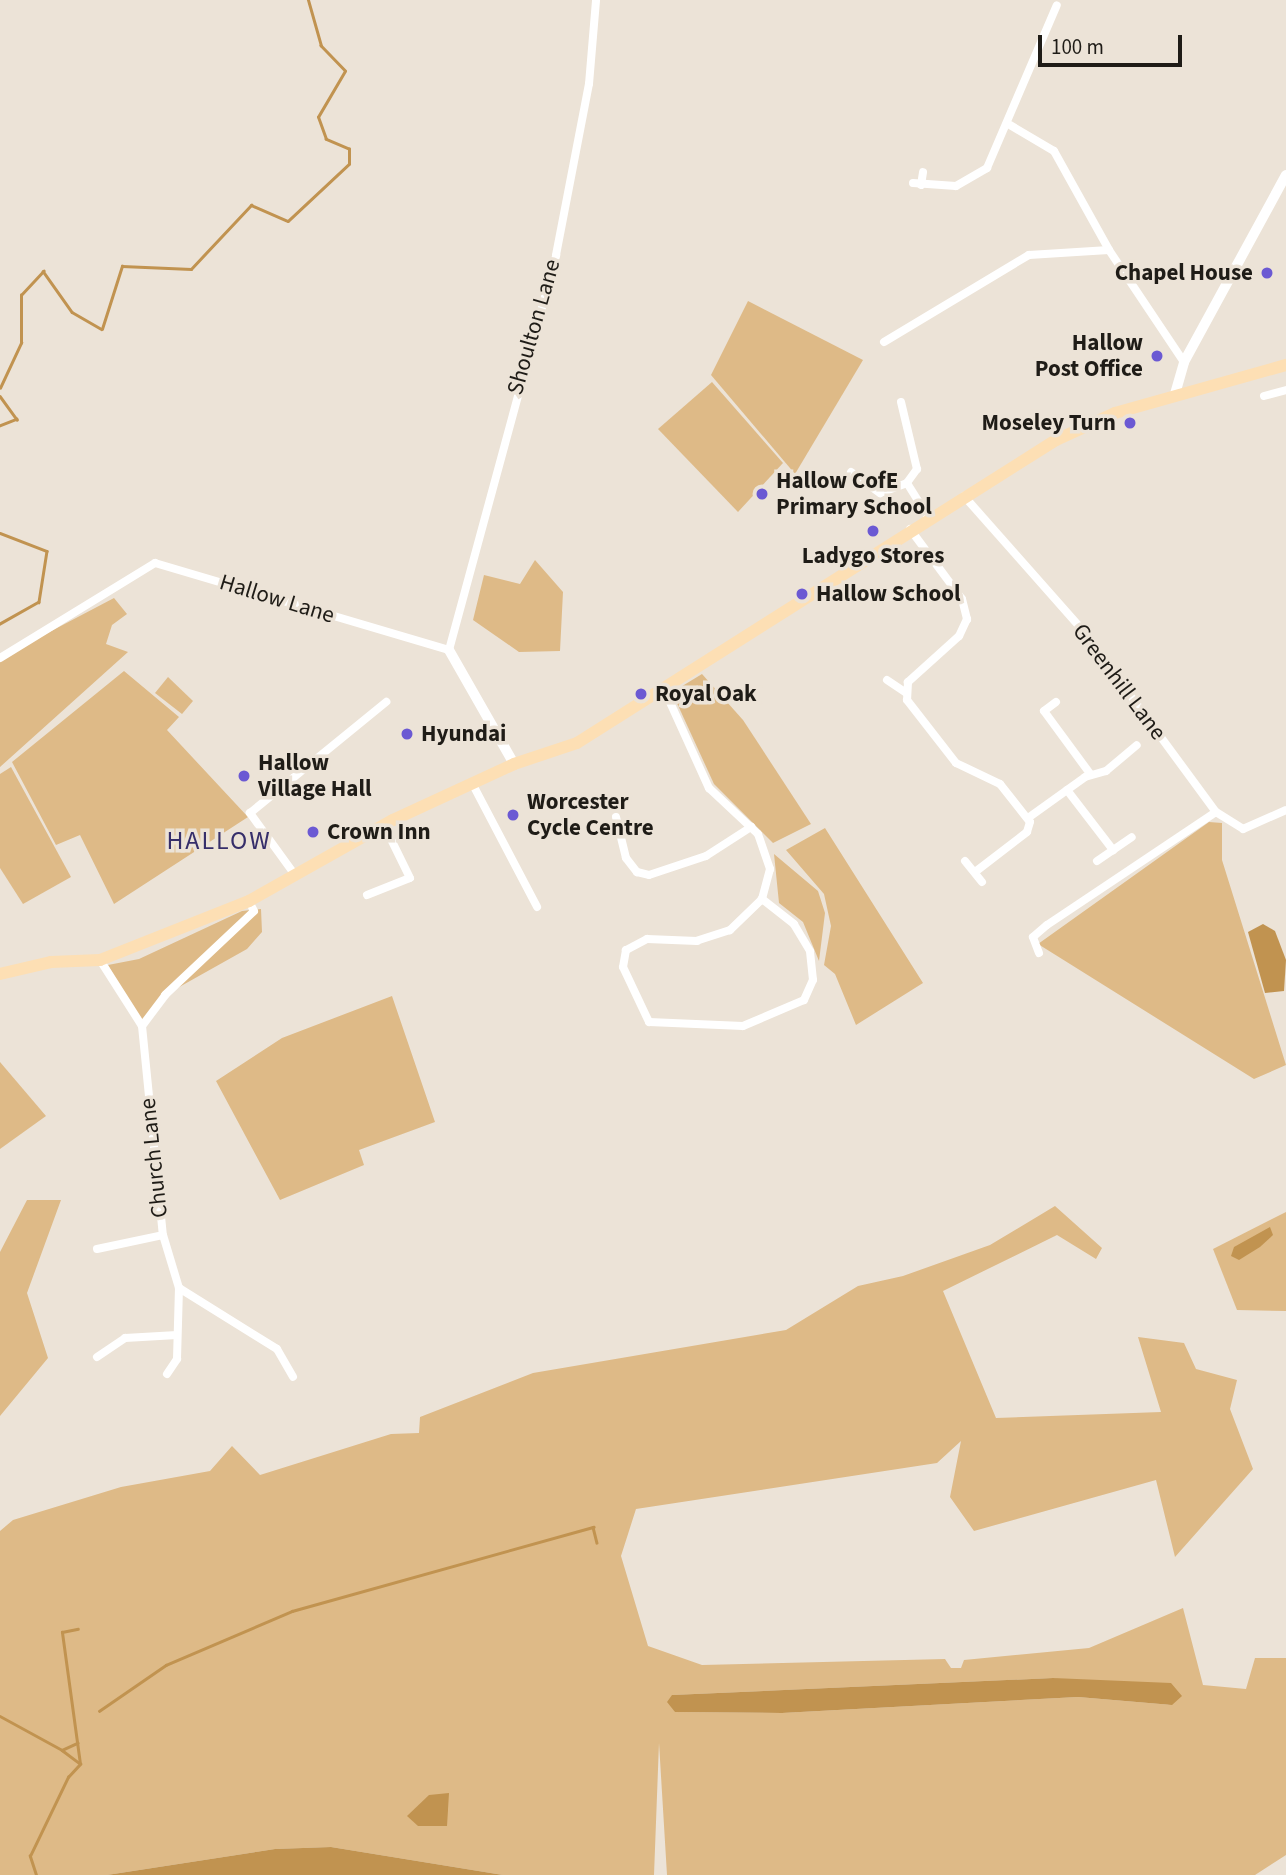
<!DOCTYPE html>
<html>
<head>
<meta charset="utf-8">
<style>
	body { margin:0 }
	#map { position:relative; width:1286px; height:1875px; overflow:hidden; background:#ece3d7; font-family:"Source Sans 3",sans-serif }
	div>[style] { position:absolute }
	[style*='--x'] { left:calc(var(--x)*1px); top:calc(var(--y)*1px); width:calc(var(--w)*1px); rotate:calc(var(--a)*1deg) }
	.green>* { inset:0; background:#deba87 }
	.water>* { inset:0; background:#c19350 }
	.stream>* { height:2.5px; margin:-1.25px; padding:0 1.25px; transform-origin:1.25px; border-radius:1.25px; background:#c19350 }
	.minor>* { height:8px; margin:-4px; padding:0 4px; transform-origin:4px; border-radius:4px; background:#fff }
	.tertiary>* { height:10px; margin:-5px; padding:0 5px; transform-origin:5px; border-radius:5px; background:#fff }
	.primary>* { height:12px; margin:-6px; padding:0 6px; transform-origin:6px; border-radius:6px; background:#fddfb4 }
	.dots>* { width:19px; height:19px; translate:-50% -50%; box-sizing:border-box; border:4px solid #ece3d7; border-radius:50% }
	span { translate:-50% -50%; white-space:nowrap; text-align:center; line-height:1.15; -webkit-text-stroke:7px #ece3d7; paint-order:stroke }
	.poi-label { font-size:23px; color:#1f1c17; font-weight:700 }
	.right { translate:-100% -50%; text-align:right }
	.left { translate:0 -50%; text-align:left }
	.street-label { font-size:23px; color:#1f1c17 }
	.quarter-label { font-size:26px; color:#362e6a; letter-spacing:2px }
	.scale { position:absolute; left:1038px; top:35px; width:144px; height:32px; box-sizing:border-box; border:4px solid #1f1c17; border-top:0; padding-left:9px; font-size:21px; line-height:24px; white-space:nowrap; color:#1f1c17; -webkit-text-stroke:5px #ece3d7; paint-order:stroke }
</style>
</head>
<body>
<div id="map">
	<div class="green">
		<i style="clip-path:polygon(748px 301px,863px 360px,795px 474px,711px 375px)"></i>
		<i style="clip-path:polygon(712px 382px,783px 463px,738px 512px,658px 429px)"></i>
		<i style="clip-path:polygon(535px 560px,563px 592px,560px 651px,519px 652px,473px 620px,484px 575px,520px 584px)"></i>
		<i style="clip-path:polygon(114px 598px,127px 614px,112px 625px,106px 644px,128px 652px,0 767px,0 658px)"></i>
		<i style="clip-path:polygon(124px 671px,179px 717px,167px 730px,248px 817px,114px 904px,80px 835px,56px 845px,12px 762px)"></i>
		<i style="clip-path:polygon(702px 674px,743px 720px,811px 824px,773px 843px,714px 784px,676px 701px,679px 688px)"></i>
		<i style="clip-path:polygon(168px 677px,193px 701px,182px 714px,155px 693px)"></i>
		<i style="clip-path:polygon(11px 767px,71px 877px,23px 904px,0 868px,0 774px)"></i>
		<i style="clip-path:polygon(1209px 822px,1222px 823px,1222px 860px,1286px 1065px,1254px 1079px,1038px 944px)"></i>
		<i style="clip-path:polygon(825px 828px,923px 983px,856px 1025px,835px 974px,824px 965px,831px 926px,824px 894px,786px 850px)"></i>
		<i style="clip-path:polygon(774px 854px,818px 891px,825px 913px,819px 961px,803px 922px,779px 903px)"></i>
		<i style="clip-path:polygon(261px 909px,262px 932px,247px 949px,165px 995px,142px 1026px,108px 965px,139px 959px,242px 911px)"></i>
		<i style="clip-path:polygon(392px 996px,435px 1122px,359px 1150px,364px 1165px,280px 1200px,216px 1081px,282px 1038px)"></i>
		<i style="clip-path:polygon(0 1062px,46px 1116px,0 1149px)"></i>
		<i style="clip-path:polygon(27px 1200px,61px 1200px,27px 1293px,48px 1358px,0 1416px,0 1252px)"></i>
		<i style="clip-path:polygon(evenodd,1055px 1206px,1102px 1248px,1096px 1259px,1057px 1235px,943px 1291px,996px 1418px,1161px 1412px,1138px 1337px,1184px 1343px,1196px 1369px,1237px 1380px,1230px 1409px,1253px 1469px,1175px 1557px,1156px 1480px,974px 1531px,950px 1497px,961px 1441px,937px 1463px,636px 1509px,621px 1556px,648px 1646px,702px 1665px,945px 1659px,951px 1668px,961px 1668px,964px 1660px,1089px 1648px,1183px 1608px,1203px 1685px,1246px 1689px,1255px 1658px,1286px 1658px,1286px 1855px,1255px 1875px,667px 1875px,659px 1743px,654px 1875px,503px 1875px,331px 1847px,275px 1849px,107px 1875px,0 1875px,0 1531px,13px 1520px,121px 1487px,210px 1471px,232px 1446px,260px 1475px,391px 1434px,419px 1433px,420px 1417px,533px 1373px,786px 1330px,858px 1286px,903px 1276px,990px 1245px,1055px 1206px,1053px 1678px,1172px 1705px,1078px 1697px,782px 1713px,675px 1712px,672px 1695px,1053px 1678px)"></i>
		<i style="clip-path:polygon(1286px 1212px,1286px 1311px,1237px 1310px,1213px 1249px)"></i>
	</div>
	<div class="water">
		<i style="clip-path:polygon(1263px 924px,1275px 931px,1286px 960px,1284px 991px,1265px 993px,1248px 932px)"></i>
		<i style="clip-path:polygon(1270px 1227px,1273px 1235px,1260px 1247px,1239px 1260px,1231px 1256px,1234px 1247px)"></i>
		<i style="clip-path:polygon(1053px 1678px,1171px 1683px,1182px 1696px,1172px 1705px,1078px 1697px,782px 1713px,675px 1712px,667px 1702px,672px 1695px)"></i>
		<i style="clip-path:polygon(449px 1793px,447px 1826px,418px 1826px,407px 1816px,429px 1795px)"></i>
		<i style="clip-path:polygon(331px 1847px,503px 1875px,107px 1875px,275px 1849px)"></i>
	</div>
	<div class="stream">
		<i style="--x:0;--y:388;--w:50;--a:-65"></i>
		<i style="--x:21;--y:343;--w:48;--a:-90"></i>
		<i style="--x:21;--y:295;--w:33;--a:-47"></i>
		<i style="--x:43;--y:271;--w:50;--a:54.7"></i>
		<i style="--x:72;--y:312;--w:34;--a:30"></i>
		<i style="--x:102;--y:329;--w:66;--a:-72.4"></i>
		<i style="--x:122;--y:266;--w:69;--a:2.5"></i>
		<i style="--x:191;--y:269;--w:88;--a:-46.8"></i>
		<i style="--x:251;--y:205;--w:40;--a:23.4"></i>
		<i style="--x:288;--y:221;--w:83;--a:-43.1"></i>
		<i style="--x:349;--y:164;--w:15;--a:-90"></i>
		<i style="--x:349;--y:149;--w:25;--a:-157"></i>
		<i style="--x:326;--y:139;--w:23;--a:-110"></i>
		<i style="--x:318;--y:117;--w:53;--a:-59.6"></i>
		<i style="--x:345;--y:71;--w:35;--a:-134"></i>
		<i style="--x:321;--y:46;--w:48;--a:-105.8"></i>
		<i style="--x:0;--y:396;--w:29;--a:54"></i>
		<i style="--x:17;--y:419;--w:18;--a:158"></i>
		<i style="--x:0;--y:533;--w:50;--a:21"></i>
		<i style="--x:47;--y:551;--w:52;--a:98.9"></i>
		<i style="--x:39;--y:602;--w:45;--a:150.6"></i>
		<i style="--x:99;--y:1711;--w:81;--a:-34.5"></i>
		<i style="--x:166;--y:1665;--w:137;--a:-23.2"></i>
		<i style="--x:292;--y:1611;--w:313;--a:-15.6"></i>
		<i style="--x:593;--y:1527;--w:16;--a:76"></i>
		<i style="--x:0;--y:1716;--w:71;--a:28.7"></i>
		<i style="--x:62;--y:1750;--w:17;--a:-25"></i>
		<i style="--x:62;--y:1750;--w:21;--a:37"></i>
		<i style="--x:36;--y:1875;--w:20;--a:-108"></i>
		<i style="--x:30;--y:1856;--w:88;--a:-64.3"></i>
		<i style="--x:68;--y:1777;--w:18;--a:-47"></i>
		<i style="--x:80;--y:1764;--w:133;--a:-97.8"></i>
		<i style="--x:62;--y:1632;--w:16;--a:-11"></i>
	</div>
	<div class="minor">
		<i style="--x:1010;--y:125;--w:51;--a:30.6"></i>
		<i style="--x:1054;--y:151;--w:113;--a:60.9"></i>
		<i style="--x:913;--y:183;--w:43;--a:4"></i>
		<i style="--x:956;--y:186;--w:36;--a:-30"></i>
		<i style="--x:987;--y:168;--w:177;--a:-66.8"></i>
		<i style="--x:921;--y:185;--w:13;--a:-81"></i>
		<i style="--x:884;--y:342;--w:169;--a:-31"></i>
		<i style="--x:1029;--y:255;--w:80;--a:-3.6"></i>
		<i style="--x:1109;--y:250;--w:135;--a:56.2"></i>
		<i style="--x:1264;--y:396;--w:23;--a:-15"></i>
		<i style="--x:901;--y:402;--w:69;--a:76.6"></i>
		<i style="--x:917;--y:469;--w:17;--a:126"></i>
		<i style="--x:907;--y:483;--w:39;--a:58"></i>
		<i style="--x:851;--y:472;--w:36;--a:36"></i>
		<i style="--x:880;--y:493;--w:29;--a:-20"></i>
		<i style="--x:964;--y:496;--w:175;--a:48.5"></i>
		<i style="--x:1080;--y:627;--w:230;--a:53.7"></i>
		<i style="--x:1216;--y:812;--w:32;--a:32"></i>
		<i style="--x:1243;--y:829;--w:47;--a:-23.8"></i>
		<i style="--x:910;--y:529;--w:87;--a:53.4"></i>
		<i style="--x:962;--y:599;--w:21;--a:76"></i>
		<i style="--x:967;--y:619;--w:19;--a:115"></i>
		<i style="--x:959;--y:636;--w:69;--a:138"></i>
		<i style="--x:908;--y:682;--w:18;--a:93"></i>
		<i style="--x:907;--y:700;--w:80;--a:52.1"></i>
		<i style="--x:956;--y:763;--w:49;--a:25.5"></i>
		<i style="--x:1000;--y:784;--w:48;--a:51.7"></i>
		<i style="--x:1030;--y:822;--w:10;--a:107"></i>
		<i style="--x:1027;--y:832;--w:66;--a:142.4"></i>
		<i style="--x:0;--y:658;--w:182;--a:-31.5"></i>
		<i style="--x:155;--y:563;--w:307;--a:16.5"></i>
		<i style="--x:449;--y:650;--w:409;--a:-74.8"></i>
		<i style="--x:556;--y:255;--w:174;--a:-79.1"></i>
		<i style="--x:589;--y:84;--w:84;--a:-85.2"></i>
		<i style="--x:887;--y:680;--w:22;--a:34"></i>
		<i style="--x:664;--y:689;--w:109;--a:65.6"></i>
		<i style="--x:709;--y:788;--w:67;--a:43.2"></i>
		<i style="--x:758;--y:834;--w:37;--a:71"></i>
		<i style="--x:770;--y:869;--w:31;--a:105"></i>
		<i style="--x:762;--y:899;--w:45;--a:135.9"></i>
		<i style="--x:730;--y:930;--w:35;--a:162"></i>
		<i style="--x:697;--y:941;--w:50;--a:-177.7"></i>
		<i style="--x:647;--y:939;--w:24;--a:152"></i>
		<i style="--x:626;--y:950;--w:17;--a:100"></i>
		<i style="--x:623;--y:967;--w:61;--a:64.7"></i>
		<i style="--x:649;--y:1022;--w:94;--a:2.4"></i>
		<i style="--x:743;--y:1026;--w:66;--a:-23.1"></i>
		<i style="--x:804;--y:1000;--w:22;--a:-66"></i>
		<i style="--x:813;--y:980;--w:29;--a:-96"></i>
		<i style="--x:810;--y:951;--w:31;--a:-121"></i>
		<i style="--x:794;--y:924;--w:41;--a:-142"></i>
		<i style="--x:1056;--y:702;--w:15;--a:143"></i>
		<i style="--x:1044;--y:711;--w:79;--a:53.7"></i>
		<i style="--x:472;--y:783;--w:140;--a:62.3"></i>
		<i style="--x:1067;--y:790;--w:76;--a:52.5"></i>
		<i style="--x:616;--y:817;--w:42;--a:76.3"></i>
		<i style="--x:626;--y:858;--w:18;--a:52"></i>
		<i style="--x:637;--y:872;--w:12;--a:14"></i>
		<i style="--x:649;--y:875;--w:60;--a:-18.4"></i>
		<i style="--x:706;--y:856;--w:54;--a:-32.8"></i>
		<i style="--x:1028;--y:818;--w:70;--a:-35.7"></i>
		<i style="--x:1085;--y:777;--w:22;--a:-16"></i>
		<i style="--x:1106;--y:771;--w:40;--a:-40"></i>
		<i style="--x:965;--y:861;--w:27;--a:51"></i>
		<i style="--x:1097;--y:861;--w:42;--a:-34.4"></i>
		<i style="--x:295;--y:875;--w:77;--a:-126"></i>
		<i style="--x:250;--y:813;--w:176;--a:-39.2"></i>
		<i style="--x:367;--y:895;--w:46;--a:-21.6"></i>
		<i style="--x:410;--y:878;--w:59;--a:-116.1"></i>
		<i style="--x:1039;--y:953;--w:17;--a:-111"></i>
		<i style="--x:1033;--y:937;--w:18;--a:-41"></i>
		<i style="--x:1047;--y:925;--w:203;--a:-33.8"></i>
		<i style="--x:100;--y:960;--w:78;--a:57.5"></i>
		<i style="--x:142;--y:1026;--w:210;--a:84.3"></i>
		<i style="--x:163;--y:1235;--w:55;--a:73.2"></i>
		<i style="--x:179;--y:1288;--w:115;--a:31.9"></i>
		<i style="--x:277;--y:1349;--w:32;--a:60"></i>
		<i style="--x:142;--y:1026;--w:39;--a:-53"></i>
		<i style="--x:165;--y:995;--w:122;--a:-43.3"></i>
		<i style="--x:254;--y:911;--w:11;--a:-117"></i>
		<i style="--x:97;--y:1249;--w:67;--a:-12"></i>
		<i style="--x:97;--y:1357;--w:34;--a:-34"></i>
		<i style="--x:125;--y:1338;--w:52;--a:-3.3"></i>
		<i style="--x:167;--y:1374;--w:18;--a:-56"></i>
		<i style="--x:177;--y:1359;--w:71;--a:-88.4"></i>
	</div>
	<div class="tertiary">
		<i style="--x:1175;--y:394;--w:33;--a:-74"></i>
		<i style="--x:1184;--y:362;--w:213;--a:-61.4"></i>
		<i style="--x:449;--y:650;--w:131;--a:60.3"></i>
	</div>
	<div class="primary">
		<i style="--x:0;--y:974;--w:52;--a:-13.2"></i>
		<i style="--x:51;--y:962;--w:49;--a:-2.3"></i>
		<i style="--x:100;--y:960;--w:160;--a:-21.6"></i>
		<i style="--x:249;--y:901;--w:165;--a:-29.4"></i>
		<i style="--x:393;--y:820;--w:133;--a:-24.8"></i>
		<i style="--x:514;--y:764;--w:66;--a:-18.4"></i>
		<i style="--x:577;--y:743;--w:567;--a:-32.32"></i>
		<i style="--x:1056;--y:440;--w:65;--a:-24.6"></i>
		<i style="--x:1115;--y:413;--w:178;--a:-15.7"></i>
	</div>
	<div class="dots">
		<i style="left:1267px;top:273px;background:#6b59d3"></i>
		<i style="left:1157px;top:356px;background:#6b59d3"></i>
		<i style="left:1130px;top:423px;background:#6b59d3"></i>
		<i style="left:762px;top:494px;background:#6b59d3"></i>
		<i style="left:873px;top:531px;background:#6b59d3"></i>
		<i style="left:802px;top:594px;background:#6b59d3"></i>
		<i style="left:641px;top:694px;background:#6b59d3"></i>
		<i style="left:407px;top:734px;background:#6b59d3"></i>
		<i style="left:244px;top:776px;background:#6b59d3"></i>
		<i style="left:513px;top:815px;background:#6b59d3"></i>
		<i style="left:313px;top:832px;background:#6b59d3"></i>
	</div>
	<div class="poi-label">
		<span class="right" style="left:1253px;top:273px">Chapel House</span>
		<span class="right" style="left:1143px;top:356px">Hallow<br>Post Office</span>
		<span class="right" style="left:1116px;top:423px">Moseley Turn</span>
		<span class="left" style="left:776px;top:494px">Hallow CofE<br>Primary School</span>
		<span style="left:873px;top:556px">Ladygo Stores</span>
		<span class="left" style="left:816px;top:594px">Hallow School</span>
		<span class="left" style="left:655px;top:694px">Royal Oak</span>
		<span class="left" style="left:421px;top:734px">Hyundai</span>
		<span class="left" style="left:258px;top:776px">Hallow<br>Village Hall</span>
		<span class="left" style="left:527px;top:815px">Worcester<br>Cycle Centre</span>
		<span class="left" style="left:327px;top:832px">Crown Inn</span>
	</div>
	<div class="street-label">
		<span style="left:534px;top:327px;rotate:-74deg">Shoulton Lane</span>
		<span style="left:277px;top:599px;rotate:17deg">Hallow Lane</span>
		<span style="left:1119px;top:682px;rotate:53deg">Greenhill Lane</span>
		<span style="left:154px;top:1158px;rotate:-96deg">Church Lane</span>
	</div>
	<div class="quarter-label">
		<span style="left:219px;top:841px">HALLOW</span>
	</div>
	<div class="scale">100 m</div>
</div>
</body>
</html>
